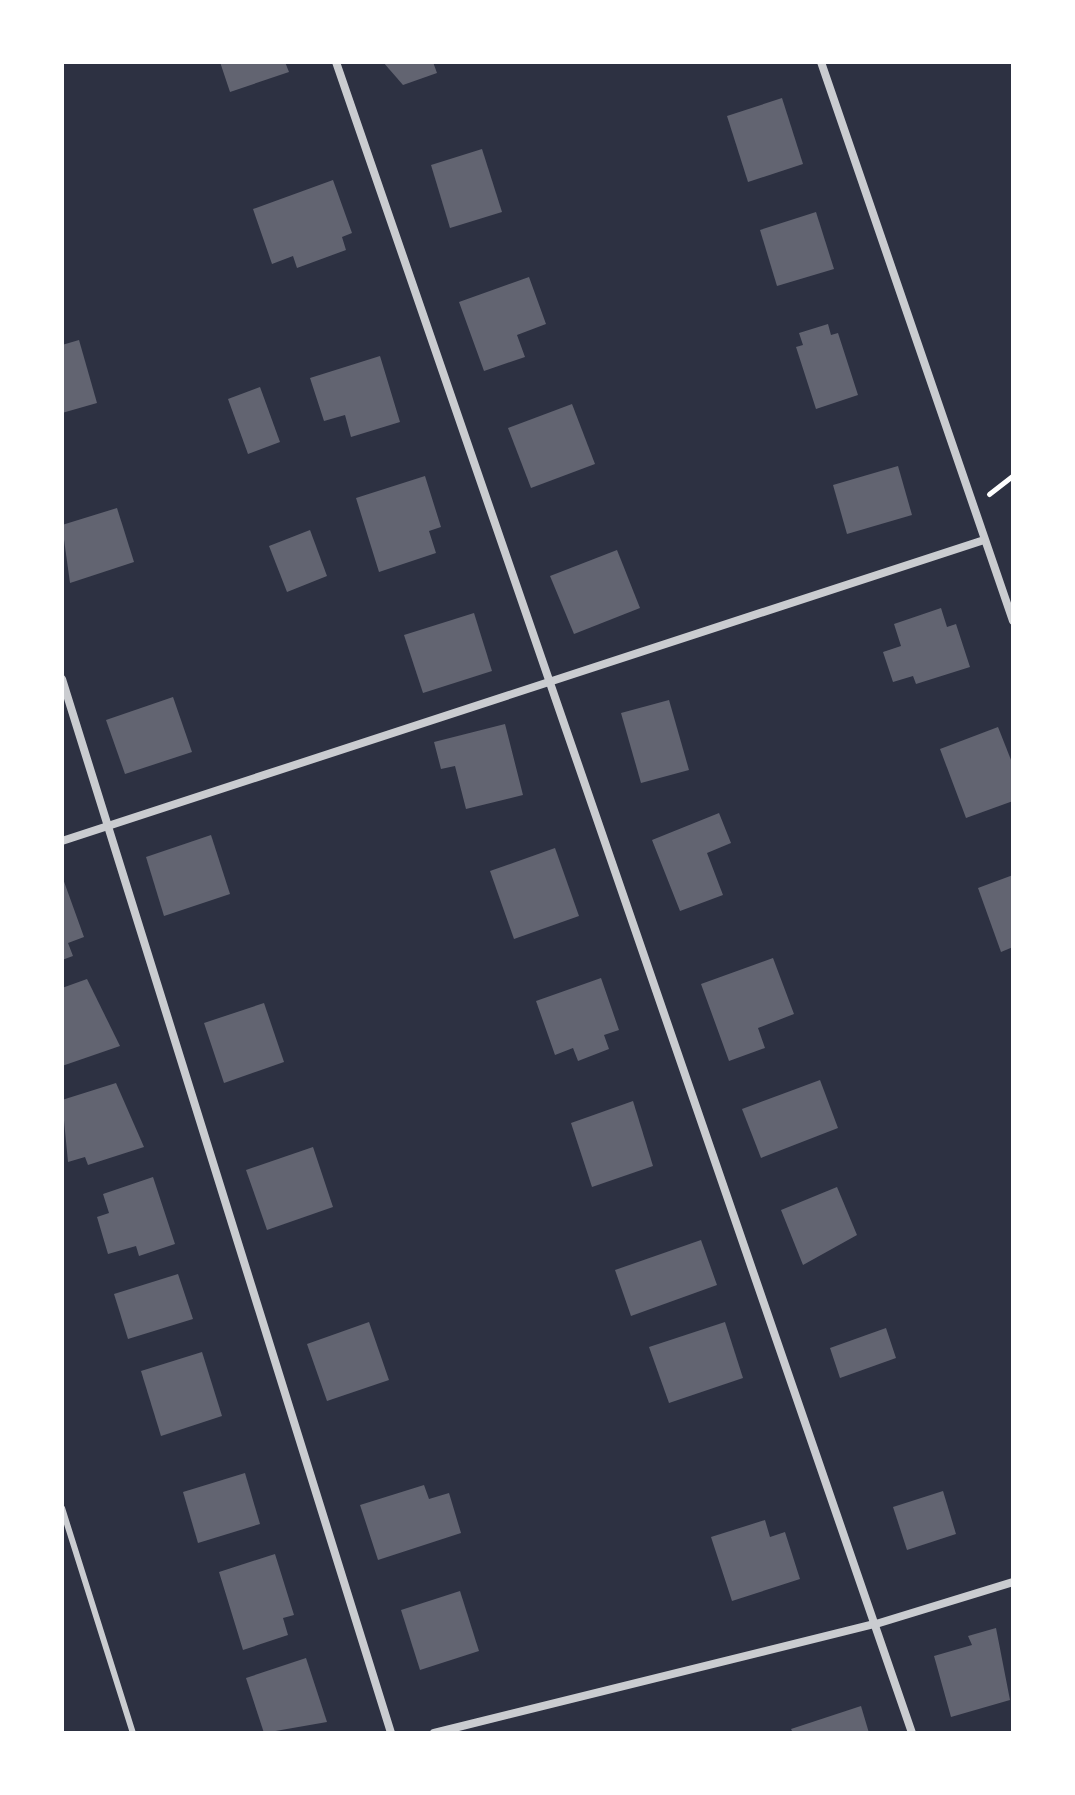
<!DOCTYPE html>
<html>
<head>
<meta charset="utf-8">
<style>
	body { margin:0 }
	#map { position:relative; width:1075px; height:1795px; overflow:hidden; background:#2d3142; font-family:Barlow,sans-serif }
	div>[style] { position:absolute }
	[style*='--x'] { left:calc(var(--x)*1px); top:calc(var(--y)*1px); width:calc(var(--w)*1px); rotate:calc(var(--a)*1deg) }
	.building>* { inset:0; background:#626471 }
	.path>* { height:5px; margin:-2.5px; padding:0 2.5px; transform-origin:2.5px; border-radius:2.5px; background:#fff }
	.service>* { height:6px; margin:-3px; padding:0 3px; transform-origin:3px; border-radius:3px; background:#caccd0 }
	.minor>* { height:8px; margin:-4px; padding:0 4px; transform-origin:4px; border-radius:4px; background:#caccd0 }
	span { translate:-50% -50%; white-space:nowrap; text-align:center; line-height:1.15; -webkit-text-stroke:8px #fff; paint-order:stroke }
	.frame { position:absolute; inset:0; border:64px solid #fff; pointer-events:none }
</style>
</head>
<body>
<div id="map">
	<div class="building">
		<i style="clip-path:polygon(220px 62px,285px 62px,289px 72px,230px 92px)"></i>
		<i style="clip-path:polygon(383px 62px,433px 62px,437px 73px,403px 85px)"></i>
		<i style="clip-path:polygon(782px 98px,803px 164px,748px 182px,727px 116px)"></i>
		<i style="clip-path:polygon(482px 149px,502px 212px,450px 228px,431px 165px)"></i>
		<i style="clip-path:polygon(333px 180px,352px 233px,342px 237px,346px 250px,297px 268px,293px 256px,272px 264px,253px 209px)"></i>
		<i style="clip-path:polygon(816px 212px,834px 269px,777px 286px,760px 230px)"></i>
		<i style="clip-path:polygon(529px 277px,546px 324px,517px 335px,525px 357px,484px 371px,459px 302px)"></i>
		<i style="clip-path:polygon(828px 324px,831px 335px,838px 333px,858px 395px,816px 409px,796px 347px,803px 345px,799px 333px)"></i>
		<i style="clip-path:polygon(79px 340px,97px 403px,62px 413px,62px 345px)"></i>
		<i style="clip-path:polygon(380px 356px,400px 422px,351px 437px,345px 415px,324px 421px,310px 378px)"></i>
		<i style="clip-path:polygon(260px 387px,280px 442px,248px 454px,228px 399px)"></i>
		<i style="clip-path:polygon(572px 404px,595px 464px,531px 488px,508px 428px)"></i>
		<i style="clip-path:polygon(898px 466px,912px 515px,847px 534px,833px 485px)"></i>
		<i style="clip-path:polygon(425px 476px,441px 527px,429px 531px,436px 553px,379px 572px,356px 498px)"></i>
		<i style="clip-path:polygon(117px 508px,134px 562px,70px 583px,62px 525px)"></i>
		<i style="clip-path:polygon(310px 530px,327px 576px,287px 592px,269px 546px)"></i>
		<i style="clip-path:polygon(617px 550px,640px 608px,574px 634px,550px 576px)"></i>
		<i style="clip-path:polygon(941px 608px,947px 627px,956px 624px,970px 667px,916px 684px,913px 676px,893px 682px,883px 652px,901px 646px,894px 624px)"></i>
		<i style="clip-path:polygon(474px 613px,492px 671px,423px 693px,404px 635px)"></i>
		<i style="clip-path:polygon(173px 697px,192px 752px,125px 774px,106px 720px)"></i>
		<i style="clip-path:polygon(669px 700px,689px 770px,641px 783px,621px 713px)"></i>
		<i style="clip-path:polygon(505px 724px,523px 795px,466px 809px,455px 766px,441px 769px,434px 742px)"></i>
		<i style="clip-path:polygon(998px 727px,1013px 765px,1013px 801px,966px 818px,940px 749px)"></i>
		<i style="clip-path:polygon(719px 813px,731px 843px,707px 853px,723px 895px,680px 911px,652px 840px)"></i>
		<i style="clip-path:polygon(211px 835px,230px 894px,164px 916px,146px 857px)"></i>
		<i style="clip-path:polygon(555px 848px,579px 916px,514px 939px,490px 871px)"></i>
		<i style="clip-path:polygon(1013px 875px,1013px 947px,1001px 952px,978px 888px)"></i>
		<i style="clip-path:polygon(62px 876px,84px 937px,68px 943px,73px 956px,62px 960px)"></i>
		<i style="clip-path:polygon(773px 958px,794px 1014px,758px 1028px,765px 1048px,729px 1061px,701px 984px)"></i>
		<i style="clip-path:polygon(601px 978px,619px 1030px,604px 1035px,609px 1049px,578px 1061px,573px 1048px,555px 1055px,536px 1001px)"></i>
		<i style="clip-path:polygon(87px 979px,120px 1046px,62px 1066px,62px 988px)"></i>
		<i style="clip-path:polygon(264px 1003px,284px 1062px,224px 1083px,204px 1023px)"></i>
		<i style="clip-path:polygon(820px 1080px,838px 1128px,761px 1158px,742px 1109px)"></i>
		<i style="clip-path:polygon(116px 1083px,144px 1147px,88px 1165px,85px 1157px,68px 1162px,62px 1100px)"></i>
		<i style="clip-path:polygon(633px 1101px,653px 1166px,592px 1187px,571px 1123px)"></i>
		<i style="clip-path:polygon(313px 1147px,333px 1207px,267px 1230px,246px 1170px)"></i>
		<i style="clip-path:polygon(153px 1177px,175px 1244px,139px 1256px,136px 1246px,108px 1254px,97px 1217px,109px 1213px,103px 1194px)"></i>
		<i style="clip-path:polygon(837px 1187px,857px 1235px,803px 1265px,781px 1210px)"></i>
		<i style="clip-path:polygon(701px 1240px,717px 1285px,631px 1316px,615px 1270px)"></i>
		<i style="clip-path:polygon(178px 1274px,193px 1319px,128px 1339px,114px 1294px)"></i>
		<i style="clip-path:polygon(369px 1322px,389px 1380px,327px 1401px,307px 1344px)"></i>
		<i style="clip-path:polygon(725px 1322px,743px 1378px,669px 1403px,649px 1347px)"></i>
		<i style="clip-path:polygon(886px 1328px,896px 1358px,840px 1378px,830px 1348px)"></i>
		<i style="clip-path:polygon(202px 1352px,222px 1416px,161px 1436px,141px 1371px)"></i>
		<i style="clip-path:polygon(245px 1473px,260px 1524px,198px 1543px,183px 1492px)"></i>
		<i style="clip-path:polygon(424px 1485px,429px 1499px,449px 1493px,461px 1533px,378px 1560px,360px 1505px)"></i>
		<i style="clip-path:polygon(943px 1491px,956px 1534px,907px 1550px,893px 1507px)"></i>
		<i style="clip-path:polygon(765px 1520px,770px 1537px,785px 1532px,800px 1579px,732px 1601px,711px 1537px)"></i>
		<i style="clip-path:polygon(275px 1554px,294px 1615px,283px 1618px,288px 1635px,243px 1650px,219px 1572px)"></i>
		<i style="clip-path:polygon(460px 1591px,479px 1651px,420px 1670px,401px 1610px)"></i>
		<i style="clip-path:polygon(996px 1628px,1010px 1700px,951px 1717px,934px 1656px,972px 1645px,968px 1636px)"></i>
		<i style="clip-path:polygon(306px 1658px,327px 1722px,264px 1733px,246px 1678px)"></i>
		<i style="clip-path:polygon(861px 1706px,869px 1733px,793px 1733px,791px 1729px)"></i>
	</div>
	<div class="path">
		<i style="--x:989;--y:494;--w:31;--a:-38"></i>
	</div>
	<div class="service">
		<i style="--x:62;--y:1508;--w:236;--a:72.5"></i>
	</div>
	<div class="minor">
		<i style="--x:336;--y:62;--w:1767;--a:70.98"></i>
		<i style="--x:821;--y:62;--w:591;--a:71.04"></i>
		<i style="--x:62;--y:679;--w:1104;--a:72.66"></i>
		<i style="--x:62;--y:841;--w:970;--a:-18.08"></i>
		<i style="--x:434;--y:1733;--w:455;--a:-13.9"></i>
		<i style="--x:876;--y:1624;--w:143;--a:-17"></i>
	</div>
	<div class="frame"></div>
</div>
</body>
</html>
